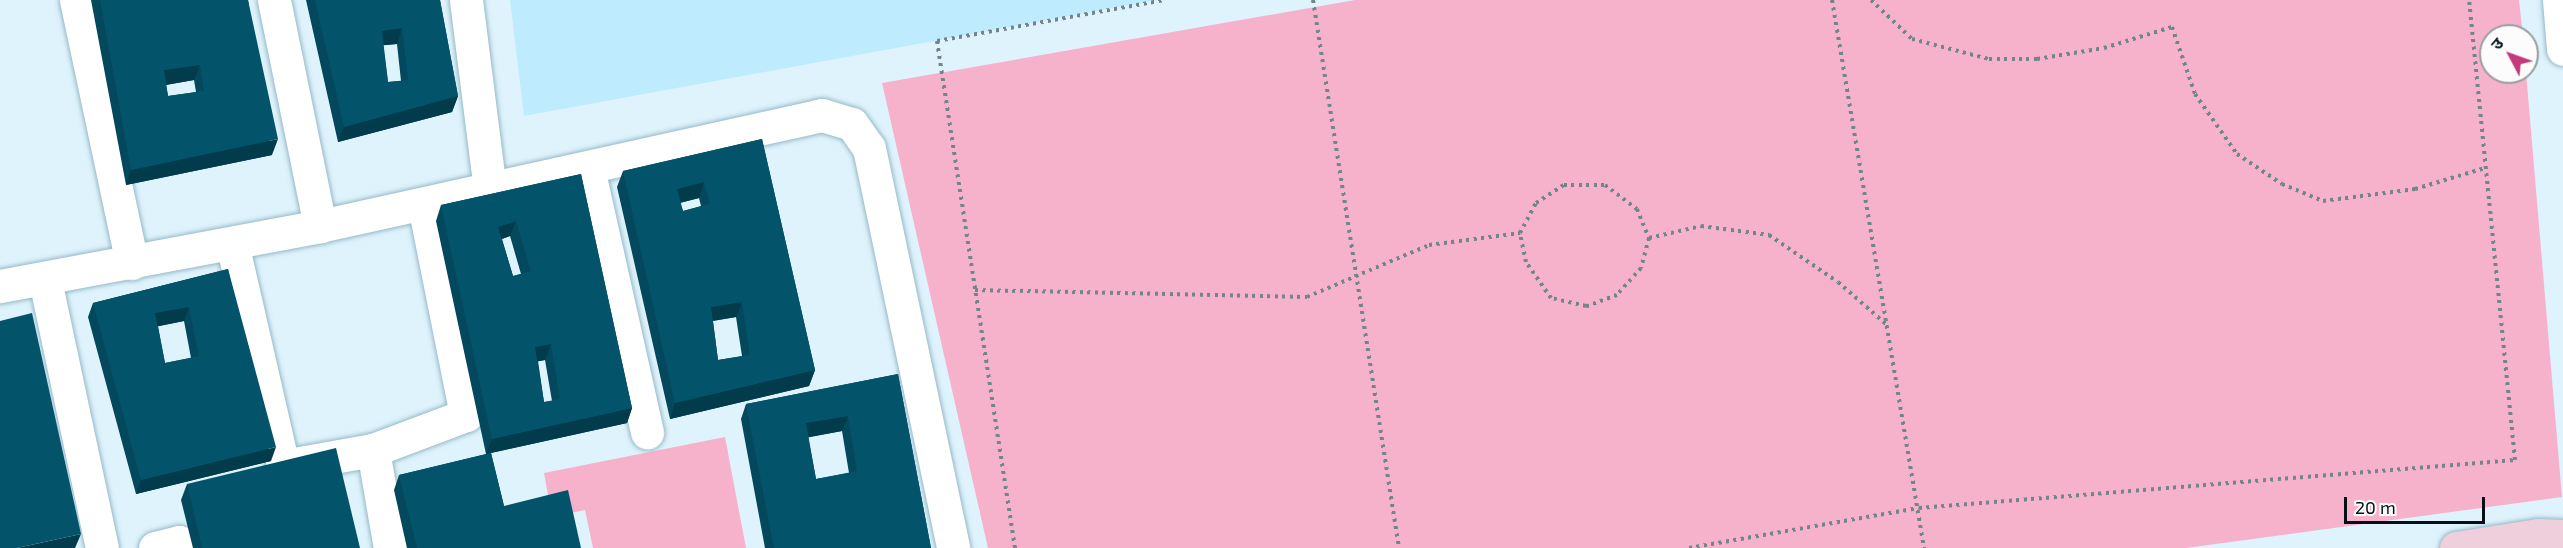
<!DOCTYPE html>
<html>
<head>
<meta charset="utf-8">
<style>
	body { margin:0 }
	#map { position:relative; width:2563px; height:548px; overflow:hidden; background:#def3fc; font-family:"Exo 2","Noto Sans Devanagari",sans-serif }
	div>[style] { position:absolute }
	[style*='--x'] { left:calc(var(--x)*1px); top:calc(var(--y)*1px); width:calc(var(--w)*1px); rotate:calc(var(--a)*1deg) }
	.built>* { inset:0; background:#beebfd }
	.green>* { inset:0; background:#f7b2cb }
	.path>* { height:4px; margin-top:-2px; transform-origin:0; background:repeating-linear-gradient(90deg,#74848b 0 3px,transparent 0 7.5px) }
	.roads { filter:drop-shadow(0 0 2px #96b9c7) drop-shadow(0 0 2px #96b9c7) }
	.street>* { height:33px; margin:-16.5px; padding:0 16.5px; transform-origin:16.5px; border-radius:16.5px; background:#fff }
	.secondary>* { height:33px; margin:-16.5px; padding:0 16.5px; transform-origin:16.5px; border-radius:16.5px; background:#efcfdc }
	.wall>* { inset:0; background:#03485c }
	.shaded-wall>* { inset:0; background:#023b4b }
	.building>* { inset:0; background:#03546b }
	span { translate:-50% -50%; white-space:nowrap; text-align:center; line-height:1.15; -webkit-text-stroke:6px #fcfcfc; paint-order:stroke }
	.north { position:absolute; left:2479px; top:24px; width:60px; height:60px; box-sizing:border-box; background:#fcfcfc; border:2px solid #999ea0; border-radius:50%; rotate:311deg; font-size:16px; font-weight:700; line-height:24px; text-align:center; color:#041015 }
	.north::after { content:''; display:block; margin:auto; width:21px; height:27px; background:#c23b7a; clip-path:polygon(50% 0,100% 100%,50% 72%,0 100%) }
	.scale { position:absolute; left:2344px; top:497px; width:141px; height:27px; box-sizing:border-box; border:3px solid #041015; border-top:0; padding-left:8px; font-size:18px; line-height:21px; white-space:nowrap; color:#041015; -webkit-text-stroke:4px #fcfcfc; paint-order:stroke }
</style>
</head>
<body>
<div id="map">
	<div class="built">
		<i style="clip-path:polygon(510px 0,1157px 0,524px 116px)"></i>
	</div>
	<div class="green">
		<i style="clip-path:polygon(1355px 0,2519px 0,2523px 36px,2491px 36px,2491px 72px,2526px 72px,2562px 497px,2186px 548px,988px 548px,882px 83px)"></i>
		<i style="clip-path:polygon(725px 437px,746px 548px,593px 548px,585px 510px,552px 517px,544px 473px)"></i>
	</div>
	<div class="path">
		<i style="--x:1313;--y:0;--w:555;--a:81.08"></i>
		<i style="--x:1832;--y:0;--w:556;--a:80.47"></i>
		<i style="--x:1871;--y:0;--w:57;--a:43.6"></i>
		<i style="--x:1912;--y:39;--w:80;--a:14.6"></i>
		<i style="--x:1989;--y:59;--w:48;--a:0"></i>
		<i style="--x:2037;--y:59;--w:68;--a:-9.3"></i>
		<i style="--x:2104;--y:48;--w:71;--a:-17.2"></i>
		<i style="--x:2172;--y:27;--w:71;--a:71.1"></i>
		<i style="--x:2195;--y:94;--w:73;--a:55"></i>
		<i style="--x:2237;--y:154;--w:54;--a:33.7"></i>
		<i style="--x:2282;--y:184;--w:44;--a:22.5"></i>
		<i style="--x:2323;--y:201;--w:93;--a:-7.4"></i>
		<i style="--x:2415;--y:189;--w:73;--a:-16.7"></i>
		<i style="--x:1649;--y:238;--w:53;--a:-13"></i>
		<i style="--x:1701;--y:226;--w:69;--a:7.5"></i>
		<i style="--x:1769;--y:235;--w:83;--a:34.3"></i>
		<i style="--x:1838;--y:282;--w:64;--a:41.2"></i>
		<i style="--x:975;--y:290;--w:332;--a:1.2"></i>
		<i style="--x:1307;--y:297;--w:133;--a:-23.1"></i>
		<i style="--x:1429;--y:245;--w:92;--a:-7.5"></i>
		<i style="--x:1520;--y:233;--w:34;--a:-62"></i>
		<i style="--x:1536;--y:203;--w:33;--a:-33"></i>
		<i style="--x:1564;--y:185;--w:41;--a:0"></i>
		<i style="--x:1605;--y:185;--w:40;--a:37"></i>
		<i style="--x:1637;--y:209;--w:31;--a:68"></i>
		<i style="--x:1649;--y:238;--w:31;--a:105"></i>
		<i style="--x:1641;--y:268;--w:36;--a:132"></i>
		<i style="--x:1617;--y:295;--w:33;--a:160"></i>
		<i style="--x:1586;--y:306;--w:36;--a:-167"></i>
		<i style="--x:1551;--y:298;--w:44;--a:-124.8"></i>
		<i style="--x:1526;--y:262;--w:30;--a:-102"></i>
		<i style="--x:1015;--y:548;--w:513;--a:-98.75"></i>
		<i style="--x:937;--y:41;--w:231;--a:-10.2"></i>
		<i style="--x:1689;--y:548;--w:233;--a:-9.9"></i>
		<i style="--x:1919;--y:508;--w:598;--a:-4.6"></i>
		<i style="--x:2515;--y:460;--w:462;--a:-95.7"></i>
	</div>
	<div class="roads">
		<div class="street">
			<i style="--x:76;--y:0;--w:269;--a:78"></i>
			<i style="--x:274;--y:0;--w:231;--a:78.5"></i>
			<i style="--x:466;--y:0;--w:191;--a:82.8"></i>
			<i style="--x:2559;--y:0;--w:49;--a:85.3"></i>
			<i style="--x:588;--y:168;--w:271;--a:77.4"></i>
			<i style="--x:232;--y:243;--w:229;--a:77.1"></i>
			<i style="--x:283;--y:466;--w:91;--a:-10.1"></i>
			<i style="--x:373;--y:450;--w:99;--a:-20.6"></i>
			<i style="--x:466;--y:415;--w:215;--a:-101.3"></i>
			<i style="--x:45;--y:280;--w:274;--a:78"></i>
			<i style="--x:0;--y:286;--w:326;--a:-10.6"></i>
			<i style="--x:320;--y:226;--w:514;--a:-12.47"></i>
			<i style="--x:822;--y:115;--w:31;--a:17"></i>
			<i style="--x:852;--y:124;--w:29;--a:55"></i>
			<i style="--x:869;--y:148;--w:409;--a:78.1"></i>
			<i style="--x:373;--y:450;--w:99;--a:80.2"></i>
			<i style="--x:155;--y:548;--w:25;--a:-14"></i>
			<i style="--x:179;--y:542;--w:6;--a:81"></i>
		</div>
		<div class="secondary">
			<i style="--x:2456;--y:548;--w:83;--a:-9"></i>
			<i style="--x:2538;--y:535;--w:25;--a:2"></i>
		</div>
	</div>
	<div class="wall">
		<i style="clip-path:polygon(evenodd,91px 0,248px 0,272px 155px,126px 185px,91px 0,194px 80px,196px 92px,168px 96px,166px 85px,194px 80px)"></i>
		<i style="clip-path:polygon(evenodd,306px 0,440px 0,458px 96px,452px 112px,338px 142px,306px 0,397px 44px,401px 81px,388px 82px,383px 45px,397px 44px)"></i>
		<i style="clip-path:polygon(evenodd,762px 139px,815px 370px,809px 386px,670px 419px,617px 187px,623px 171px,762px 139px,699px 198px,701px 206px,683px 211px,680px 203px,699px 198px,762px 139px,736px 317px,742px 356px,718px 360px,713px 321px,736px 317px)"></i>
		<i style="clip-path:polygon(evenodd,581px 174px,632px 408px,627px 423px,491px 453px,504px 506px,581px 548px,407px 548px,394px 490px,399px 475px,486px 454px,436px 221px,441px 205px,581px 174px,510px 236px,521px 274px,513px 276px,502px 239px,510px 236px,581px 174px,545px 360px,552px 401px,544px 402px,538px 361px,545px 360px)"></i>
		<i style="clip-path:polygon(evenodd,228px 269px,271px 461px,136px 494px,88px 317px,93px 303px,228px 269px,184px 321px,191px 358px,165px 363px,158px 326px,184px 321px)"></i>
		<i style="clip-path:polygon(evenodd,898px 374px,931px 548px,765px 548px,741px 419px,746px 404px,898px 374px,842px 431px,849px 473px,816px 479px,808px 437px,842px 431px)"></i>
		<i style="clip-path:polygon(187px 484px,360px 548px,193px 548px,181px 500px)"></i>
	</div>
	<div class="shaded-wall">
		<i style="clip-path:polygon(402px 28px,397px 44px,376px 46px,382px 31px)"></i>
		<i style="clip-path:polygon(200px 65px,194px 80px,159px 86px,164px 70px)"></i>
		<i style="clip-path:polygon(458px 96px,452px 112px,338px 142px,344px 127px)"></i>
		<i style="clip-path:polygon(278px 139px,272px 155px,126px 185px,131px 170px)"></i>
		<i style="clip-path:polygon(704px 182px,699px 198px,671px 205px,677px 189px)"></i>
		<i style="clip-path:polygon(516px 221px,510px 236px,493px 242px,498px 227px)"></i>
		<i style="clip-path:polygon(742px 302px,736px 317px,705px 322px,711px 307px)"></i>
		<i style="clip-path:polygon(189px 307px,184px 321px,150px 328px,155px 313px)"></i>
		<i style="clip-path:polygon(551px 344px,545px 360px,530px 363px,535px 347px)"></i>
		<i style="clip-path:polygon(815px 370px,809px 386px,670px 419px,675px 403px)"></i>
		<i style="clip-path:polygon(632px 408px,627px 423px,486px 454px,492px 439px)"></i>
		<i style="clip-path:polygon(848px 416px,842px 431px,800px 439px,806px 423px)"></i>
		<i style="clip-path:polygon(276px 447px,271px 461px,136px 494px,141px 480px)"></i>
		<i style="clip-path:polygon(81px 534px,75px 548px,17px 548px)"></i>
	</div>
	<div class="building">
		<i style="clip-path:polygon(evenodd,100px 0,248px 0,278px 139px,131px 170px,100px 0,200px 65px,204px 91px,168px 96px,164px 70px,200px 65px)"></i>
		<i style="clip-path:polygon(evenodd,315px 0,440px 0,458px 96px,344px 127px,315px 0,402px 28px,408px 80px,388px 82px,382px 31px,402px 28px)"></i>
		<i style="clip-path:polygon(evenodd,762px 139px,815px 370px,675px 403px,623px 171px,762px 139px,704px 182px,710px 204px,683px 211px,677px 189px,704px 182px,762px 139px,742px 302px,750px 355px,718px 360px,711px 307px,742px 302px)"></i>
		<i style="clip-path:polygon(evenodd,581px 174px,632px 408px,492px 439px,441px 205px,581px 174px,516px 221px,531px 271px,513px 276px,498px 227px,516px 221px,581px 174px,551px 344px,560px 399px,544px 402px,535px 347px,551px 344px)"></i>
		<i style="clip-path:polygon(evenodd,228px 269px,276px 447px,141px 480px,93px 303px,228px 269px,189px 307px,199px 356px,165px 363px,155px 313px,189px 307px)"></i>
		<i style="clip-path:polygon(32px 313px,81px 534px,17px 548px,0 548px,0 321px)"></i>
		<i style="clip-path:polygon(evenodd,898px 374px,931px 548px,774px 548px,746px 404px,898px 374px,848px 416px,857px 471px,816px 479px,806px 423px,848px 416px)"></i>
		<i style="clip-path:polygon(336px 448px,360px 548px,202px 548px,187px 484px)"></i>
		<i style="clip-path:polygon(491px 453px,504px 506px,568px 490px,581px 548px,417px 548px,399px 475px)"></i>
	</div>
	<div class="north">उ</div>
	<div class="scale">20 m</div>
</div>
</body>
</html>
